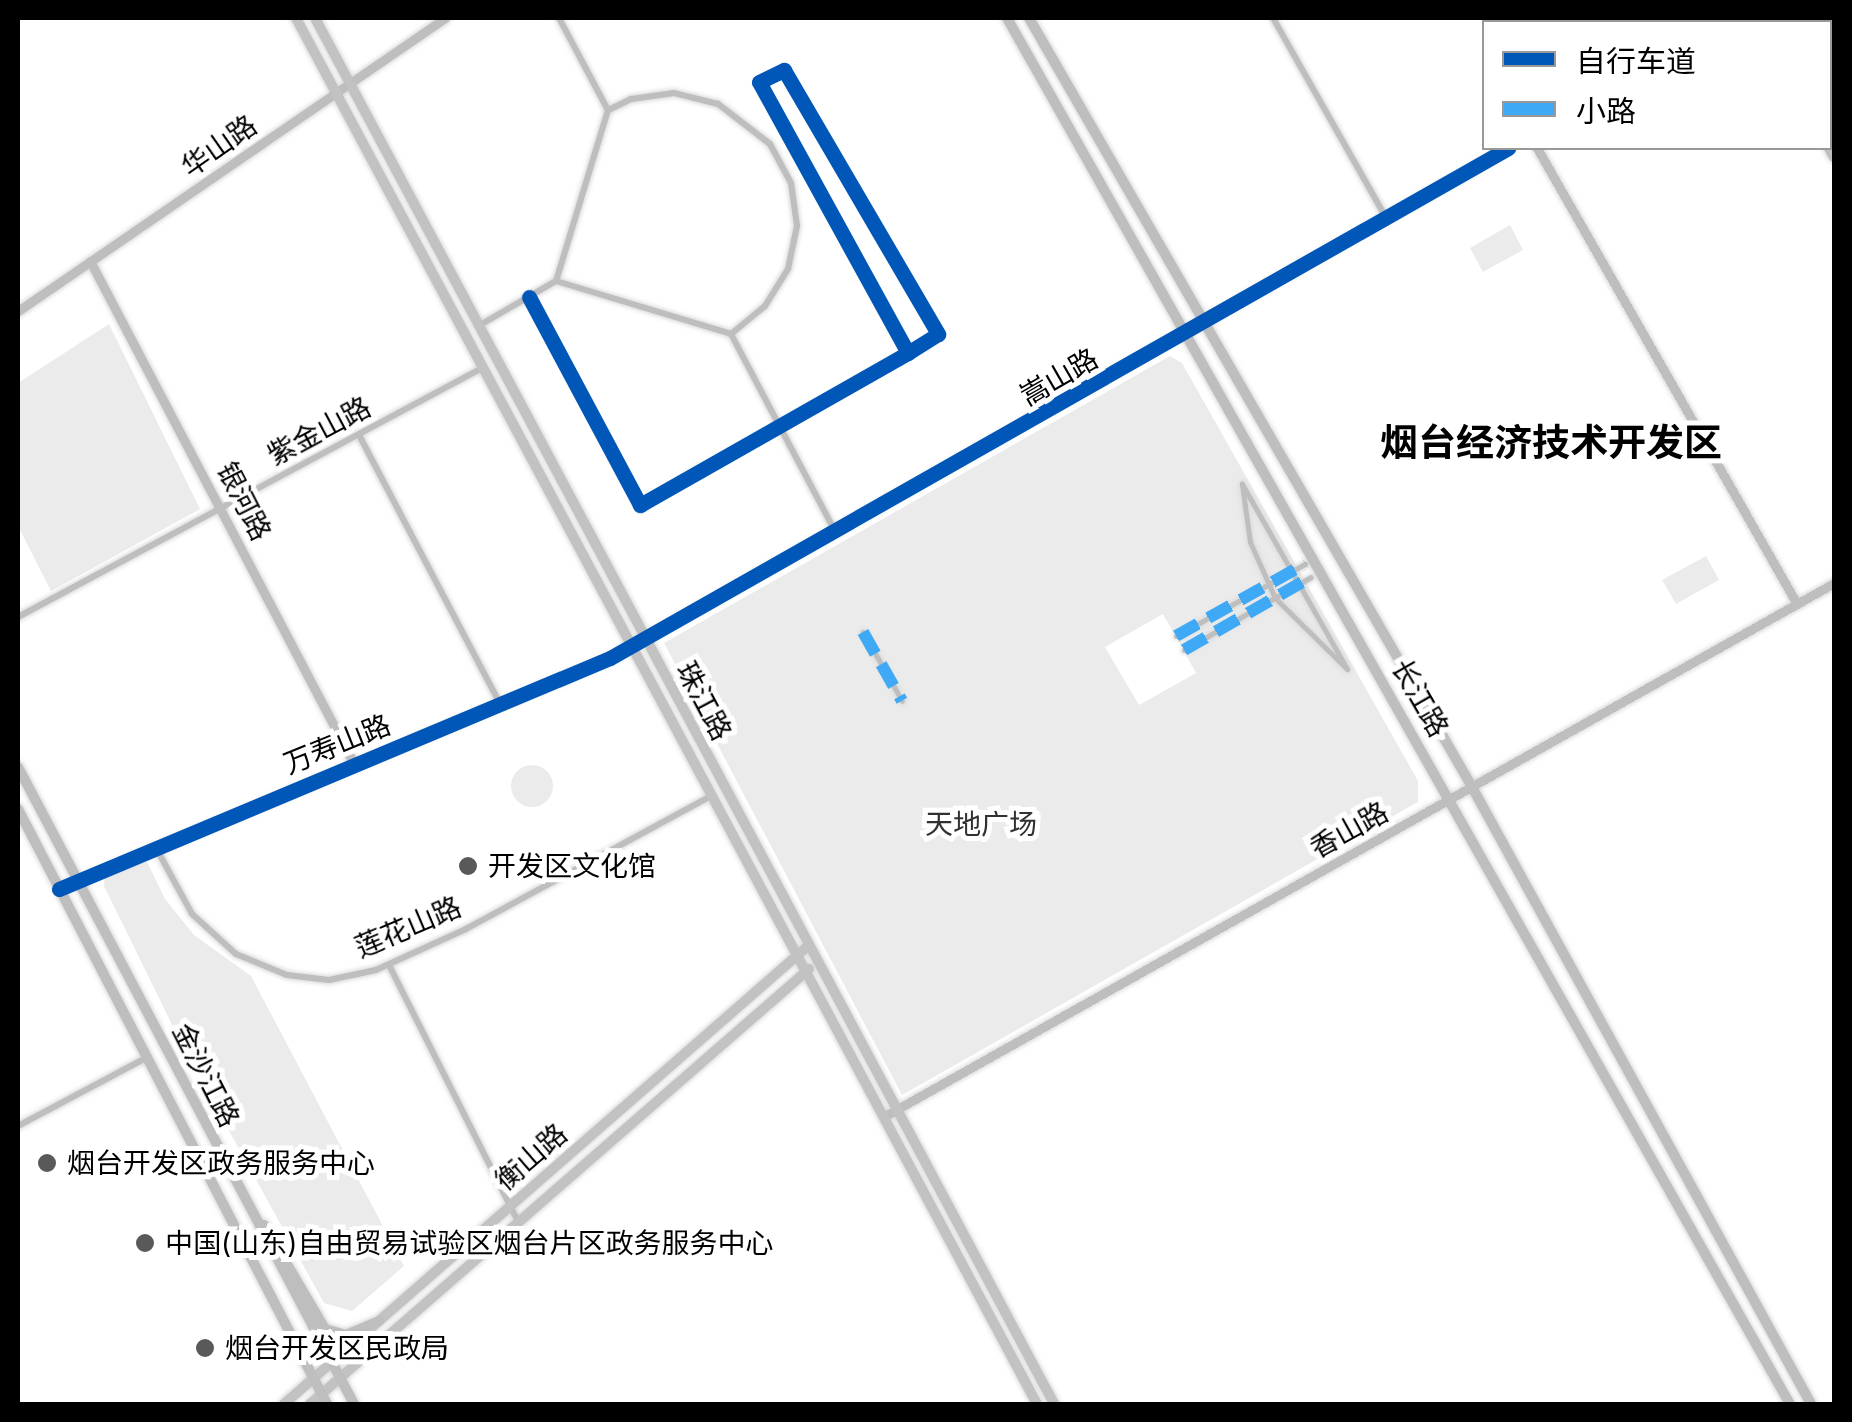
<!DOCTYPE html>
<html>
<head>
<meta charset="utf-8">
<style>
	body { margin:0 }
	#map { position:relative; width:1852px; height:1422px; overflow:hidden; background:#fff; font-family:Inter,"Noto Sans SC",sans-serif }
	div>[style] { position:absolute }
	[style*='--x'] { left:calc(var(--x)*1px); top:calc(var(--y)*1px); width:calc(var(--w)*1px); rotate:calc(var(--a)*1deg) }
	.green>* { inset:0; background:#ebebeb }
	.round { border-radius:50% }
	.roads { filter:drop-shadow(0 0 2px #dbdbdb) drop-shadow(0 0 2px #dbdbdb) }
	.pedestrian>* { height:5px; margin:-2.5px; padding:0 2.5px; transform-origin:2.5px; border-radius:2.5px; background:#bebebe }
	.minor>* { height:6px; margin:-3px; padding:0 3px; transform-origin:3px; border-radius:3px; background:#bebebe }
	.tertiary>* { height:9px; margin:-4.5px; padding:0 4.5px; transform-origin:4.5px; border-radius:4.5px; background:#bebebe }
	.secondary>* { height:10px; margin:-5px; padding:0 5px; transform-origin:5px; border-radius:5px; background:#c2c2c2 }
	.primary>* { height:10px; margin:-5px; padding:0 5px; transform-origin:5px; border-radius:5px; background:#bebebe }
	.quiet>* { height:12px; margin-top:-6px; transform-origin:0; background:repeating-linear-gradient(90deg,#3fa9f5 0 25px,transparent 0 37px) }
	.cycleway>* { height:15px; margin:-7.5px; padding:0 7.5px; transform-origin:7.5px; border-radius:7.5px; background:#0057b8 }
	.dots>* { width:28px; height:28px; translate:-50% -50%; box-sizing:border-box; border:5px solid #fff; border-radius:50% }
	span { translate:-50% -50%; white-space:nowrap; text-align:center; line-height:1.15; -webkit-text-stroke:10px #fff; paint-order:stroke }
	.street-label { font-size:28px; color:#000 }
	.park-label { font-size:28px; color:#313131 }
	.poi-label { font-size:28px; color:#000 }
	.left { translate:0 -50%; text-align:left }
	.district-label { font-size:38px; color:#000; font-weight:700 }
	.frame { position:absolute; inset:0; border:20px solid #000; pointer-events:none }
	.legend { position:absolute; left:1482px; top:20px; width:350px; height:130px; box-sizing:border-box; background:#fff; border:2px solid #999; margin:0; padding:12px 18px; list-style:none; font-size:30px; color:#000 }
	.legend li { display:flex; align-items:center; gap:20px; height:50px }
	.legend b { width:50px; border:2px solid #999 }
</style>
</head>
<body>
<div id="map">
	<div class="green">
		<i style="clip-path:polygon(1510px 225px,1523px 250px,1483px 272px,1470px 248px)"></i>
		<i style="clip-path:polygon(109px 324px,200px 509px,51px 591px,18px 526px,18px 383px)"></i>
		<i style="clip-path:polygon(evenodd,1170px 356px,1182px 363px,1418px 781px,1418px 802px,902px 1095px,664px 643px,1170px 356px,1163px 614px,1196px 673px,1139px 705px,1105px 647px,1163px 614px)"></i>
		<i style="clip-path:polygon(1706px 556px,1719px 580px,1676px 604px,1662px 580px)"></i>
		<i class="round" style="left:511px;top:765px;width:42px;height:42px"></i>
		<i style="clip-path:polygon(147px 862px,165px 899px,194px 935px,251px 976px,404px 1266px,352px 1311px,324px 1303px,185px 1051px,104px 886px,105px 875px,115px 869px)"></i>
	</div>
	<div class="roads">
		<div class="pedestrian">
			<i style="--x:1242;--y:484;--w:213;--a:60.4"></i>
			<i style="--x:1347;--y:669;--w:101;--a:-135.4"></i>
			<i style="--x:1275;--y:598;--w:61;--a:-114.1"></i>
			<i style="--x:1250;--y:542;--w:59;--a:-97.9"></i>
			<i style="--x:863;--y:632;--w:79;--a:60.5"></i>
			<i style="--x:1176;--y:636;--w:148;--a:-29.2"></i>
			<i style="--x:1184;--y:650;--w:146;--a:-29.9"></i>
		</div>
		<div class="minor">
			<i style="--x:559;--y:18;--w:104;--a:62"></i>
			<i style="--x:1273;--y:18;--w:230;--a:60.5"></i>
			<i style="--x:529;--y:297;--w:236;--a:61.9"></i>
			<i style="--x:640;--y:505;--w:308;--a:-29.6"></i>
			<i style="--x:908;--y:353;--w:309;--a:-118.8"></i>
			<i style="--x:759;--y:82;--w:28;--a:-26"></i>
			<i style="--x:784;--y:70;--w:306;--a:59.7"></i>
			<i style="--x:938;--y:334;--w:36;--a:148"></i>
			<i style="--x:480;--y:325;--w:88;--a:-30.1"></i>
			<i style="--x:556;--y:281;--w:183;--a:16.8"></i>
			<i style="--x:731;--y:334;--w:44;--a:-39.5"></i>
			<i style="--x:765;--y:306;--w:44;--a:-58.1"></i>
			<i style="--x:788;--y:269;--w:44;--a:-78.2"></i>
			<i style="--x:797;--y:226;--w:43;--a:-97.9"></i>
			<i style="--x:791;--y:183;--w:44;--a:-118.3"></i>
			<i style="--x:770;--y:144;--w:66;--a:-142.4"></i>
			<i style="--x:718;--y:104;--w:45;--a:-166"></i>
			<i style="--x:674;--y:93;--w:43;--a:172.1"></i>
			<i style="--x:631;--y:99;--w:25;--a:154"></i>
			<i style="--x:608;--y:110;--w:179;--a:106.9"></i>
			<i style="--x:731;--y:334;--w:223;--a:62.2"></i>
			<i style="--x:359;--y:435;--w:303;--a:62.3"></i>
			<i style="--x:18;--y:617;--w:527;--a:-28.22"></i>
			<i style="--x:155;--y:846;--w:77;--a:61.4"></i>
			<i style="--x:192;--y:914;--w:59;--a:42.3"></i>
			<i style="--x:236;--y:954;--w:55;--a:22.4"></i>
			<i style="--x:287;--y:975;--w:42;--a:6.8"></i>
			<i style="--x:329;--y:980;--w:48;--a:-12"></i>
			<i style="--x:376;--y:970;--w:99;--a:-24.5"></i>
			<i style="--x:466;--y:929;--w:277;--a:-28.5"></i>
			<i style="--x:389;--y:965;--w:288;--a:63.3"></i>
			<i style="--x:18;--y:1126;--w:145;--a:-28"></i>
		</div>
		<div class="tertiary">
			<i style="--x:1731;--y:22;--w:10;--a:-24"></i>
			<i style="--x:1537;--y:148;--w:525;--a:60.31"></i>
			<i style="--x:90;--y:261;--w:568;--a:62.31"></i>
			<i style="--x:18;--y:311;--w:518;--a:-34.46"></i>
			<i style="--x:59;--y:889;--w:597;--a:-22.75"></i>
			<i style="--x:610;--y:658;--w:1033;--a:-29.59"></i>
			<i style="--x:885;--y:1116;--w:1088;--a:-29.32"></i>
		</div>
		<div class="secondary">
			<i style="--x:296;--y:18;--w:1572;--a:61.87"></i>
			<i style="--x:315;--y:18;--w:1571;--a:61.93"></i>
			<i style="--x:284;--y:1404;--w:697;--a:-41.16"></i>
			<i style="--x:310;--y:1404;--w:662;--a:-41.08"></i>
		</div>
		<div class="primary">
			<i style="--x:1007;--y:18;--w:1592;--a:60.54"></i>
			<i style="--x:1029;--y:18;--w:887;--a:60.05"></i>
			<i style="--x:1472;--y:787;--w:704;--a:61.21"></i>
			<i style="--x:1754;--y:18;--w:5;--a:53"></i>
			<i style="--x:1783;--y:18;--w:5;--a:53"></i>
			<i style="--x:1830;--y:101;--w:10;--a:66"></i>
			<i style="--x:1829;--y:148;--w:10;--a:61"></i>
			<i style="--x:18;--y:767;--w:720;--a:62.19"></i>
			<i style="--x:18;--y:809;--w:670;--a:62.56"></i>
			<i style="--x:264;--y:1225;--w:121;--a:59.6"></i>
			<i style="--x:325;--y:1329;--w:22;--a:16"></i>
			<i style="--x:346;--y:1335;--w:36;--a:-23"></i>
		</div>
	</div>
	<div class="quiet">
		<i style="--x:863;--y:632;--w:79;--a:60.5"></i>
		<i style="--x:1176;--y:636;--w:148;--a:-29.2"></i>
		<i style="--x:1184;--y:650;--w:146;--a:-29.9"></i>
	</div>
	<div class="cycleway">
		<i style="--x:529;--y:297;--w:236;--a:61.9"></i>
		<i style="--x:640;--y:505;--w:308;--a:-29.6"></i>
		<i style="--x:908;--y:353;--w:309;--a:-118.8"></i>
		<i style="--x:759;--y:82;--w:28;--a:-26"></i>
		<i style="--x:784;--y:70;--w:306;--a:59.7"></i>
		<i style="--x:938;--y:334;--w:36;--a:148"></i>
		<i style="--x:59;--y:889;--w:597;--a:-22.75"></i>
		<i style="--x:610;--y:658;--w:1033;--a:-29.59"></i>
	</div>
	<div class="dots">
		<i style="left:468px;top:866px;background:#595959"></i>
		<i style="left:47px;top:1163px;background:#595959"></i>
		<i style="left:145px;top:1243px;background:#595959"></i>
		<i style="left:205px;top:1348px;background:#595959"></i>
	</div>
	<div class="street-label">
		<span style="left:219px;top:146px;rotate:-35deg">华山路</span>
		<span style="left:1059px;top:377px;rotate:-30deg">嵩山路</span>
		<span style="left:319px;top:431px;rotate:-28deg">紫金山路</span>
		<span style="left:244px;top:501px;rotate:63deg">银河路</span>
		<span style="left:1420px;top:698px;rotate:60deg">长江路</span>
		<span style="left:704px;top:701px;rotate:62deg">珠江路</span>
		<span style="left:337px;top:744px;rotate:-22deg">万寿山路</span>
		<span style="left:1349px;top:830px;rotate:-29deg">香山路</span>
		<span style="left:408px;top:927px;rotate:-23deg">莲花山路</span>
		<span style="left:206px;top:1075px;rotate:63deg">金沙江路</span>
		<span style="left:531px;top:1157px;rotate:-41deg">衡山路</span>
	</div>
	<div class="park-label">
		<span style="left:981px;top:824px">天地广场</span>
	</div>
	<div class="poi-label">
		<span class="left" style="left:488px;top:866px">开发区文化馆</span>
		<span class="left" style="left:67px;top:1163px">烟台开发区政务服务中心</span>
		<span class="left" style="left:165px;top:1243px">中国(山东)自由贸易试验区烟台片区政务服务中心</span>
		<span class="left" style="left:225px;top:1348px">烟台开发区民政局</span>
	</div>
	<div class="district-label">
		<span style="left:1551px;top:443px">烟台经济技术开发区</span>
	</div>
	<div class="frame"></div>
	<ul class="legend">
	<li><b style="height:12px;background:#0057b8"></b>自行车道</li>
	<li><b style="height:12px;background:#3fa9f5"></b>小路</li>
	</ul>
</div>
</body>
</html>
